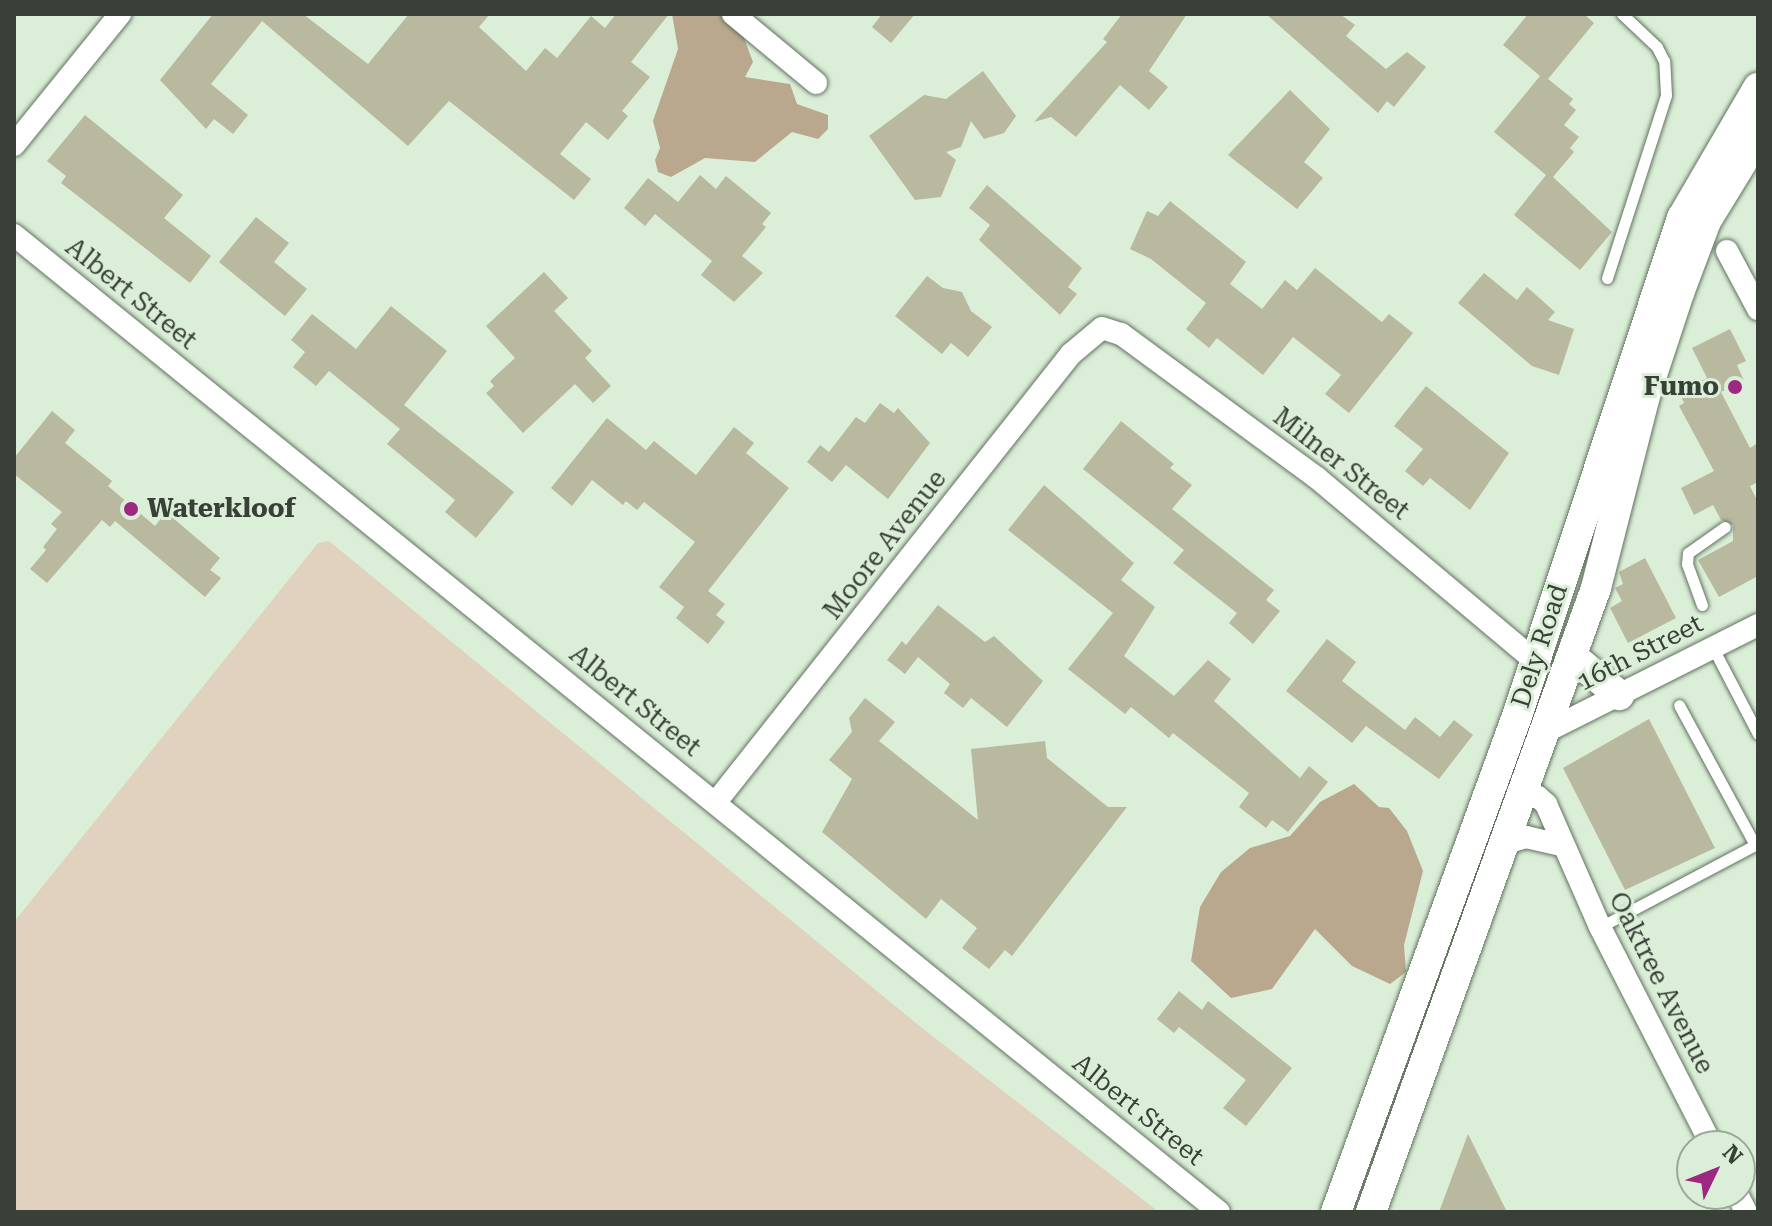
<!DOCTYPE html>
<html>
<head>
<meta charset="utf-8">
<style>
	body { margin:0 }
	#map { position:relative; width:1772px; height:1226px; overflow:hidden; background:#dbefd8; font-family:"Roboto Serif",serif }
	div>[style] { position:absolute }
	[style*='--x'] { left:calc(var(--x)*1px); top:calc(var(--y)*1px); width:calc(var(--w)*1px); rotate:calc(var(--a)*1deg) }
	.green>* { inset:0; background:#e0d2be }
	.forest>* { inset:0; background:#baa88e }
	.building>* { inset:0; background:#b8b99e }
	.roads { filter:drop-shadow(0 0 2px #60725e) drop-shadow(0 0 2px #60725e) }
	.service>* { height:11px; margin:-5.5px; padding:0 5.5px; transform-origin:5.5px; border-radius:5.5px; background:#fff }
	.minor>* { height:22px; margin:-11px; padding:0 11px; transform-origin:11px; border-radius:11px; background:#fff }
	.secondary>* { height:30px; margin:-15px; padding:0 15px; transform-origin:15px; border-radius:15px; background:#fff }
	.dots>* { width:22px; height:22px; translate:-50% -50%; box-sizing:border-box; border:4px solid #dbefd8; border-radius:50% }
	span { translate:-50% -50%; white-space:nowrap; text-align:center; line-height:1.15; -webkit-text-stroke:6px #dbefd8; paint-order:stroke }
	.street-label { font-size:26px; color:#384037 }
	.poi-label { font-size:26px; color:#384037; font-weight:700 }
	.right { translate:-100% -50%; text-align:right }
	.left { translate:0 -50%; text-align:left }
	.frame { position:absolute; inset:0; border:16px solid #384037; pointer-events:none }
	.north { position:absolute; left:1676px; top:1130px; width:80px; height:80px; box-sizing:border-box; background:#dbefd8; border:2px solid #9aa998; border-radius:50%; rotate:47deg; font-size:22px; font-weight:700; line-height:32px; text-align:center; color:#384037 }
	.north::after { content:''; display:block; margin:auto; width:28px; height:36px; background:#9d2882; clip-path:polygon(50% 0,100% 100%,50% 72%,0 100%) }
</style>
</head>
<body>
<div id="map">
	<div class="green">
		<i style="clip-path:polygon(329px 541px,922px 1028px,1159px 1212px,14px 1212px,14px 922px,318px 543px)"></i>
	</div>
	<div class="forest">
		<i style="clip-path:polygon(672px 14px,735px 14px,753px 62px,745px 77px,790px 84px,797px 104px,828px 115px,828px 129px,818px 139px,792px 132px,755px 162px,705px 158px,671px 177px,658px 172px,655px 160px,660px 148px,653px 121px,678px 49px)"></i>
		<i style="clip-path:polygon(1354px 784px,1379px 807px,1389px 808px,1407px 831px,1423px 871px,1404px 945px,1406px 972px,1390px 984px,1352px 966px,1315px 929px,1272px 989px,1231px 998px,1191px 961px,1200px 907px,1221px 872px,1250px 848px,1290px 836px,1320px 802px)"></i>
	</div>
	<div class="building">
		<i style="clip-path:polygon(213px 14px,303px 14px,368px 64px,409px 14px,490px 14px,479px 27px,526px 71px,545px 48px,557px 58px,591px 16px,605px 28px,616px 14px,669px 14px,631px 62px,650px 77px,622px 111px,628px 116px,608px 140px,586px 122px,560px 154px,591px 179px,574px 200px,449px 101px,408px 146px,262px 21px,211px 84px,248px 115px,233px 134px,214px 119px,206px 129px,160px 80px)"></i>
		<i style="clip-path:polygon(882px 14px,915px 14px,891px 43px,872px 27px)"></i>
		<i style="clip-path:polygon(1122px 14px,1187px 14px,1149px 71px,1168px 87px,1149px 110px,1120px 85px,1076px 137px,1051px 117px,1034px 122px,1107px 42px,1103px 39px)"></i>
		<i style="clip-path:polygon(1266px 14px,1340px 14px,1355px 25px,1346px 36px,1386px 69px,1407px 52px,1426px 67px,1394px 107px,1387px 101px,1378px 113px)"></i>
		<i style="clip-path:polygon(1528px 14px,1584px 14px,1594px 23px,1548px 79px,1573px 99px,1569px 104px,1576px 110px,1564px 125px,1579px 137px,1570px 148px,1574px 152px,1553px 177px,1612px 232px,1580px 270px,1514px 215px,1546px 175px,1494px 132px,1540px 76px,1503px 45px)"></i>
		<i style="clip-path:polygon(983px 71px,1016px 116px,1004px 133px,984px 139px,971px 121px,961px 147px,946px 152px,956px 160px,941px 197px,915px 200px,869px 136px,924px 95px,946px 99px)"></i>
		<i style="clip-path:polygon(1290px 90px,1330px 129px,1304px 162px,1323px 178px,1297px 209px,1228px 155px)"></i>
		<i style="clip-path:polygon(85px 115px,183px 195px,164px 218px,211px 256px,190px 283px,61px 183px,66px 176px,47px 161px)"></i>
		<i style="clip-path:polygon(700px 175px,716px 189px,726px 176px,771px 213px,762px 224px,766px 227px,742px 256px,763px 273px,734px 302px,701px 275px,712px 261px,655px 214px,645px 226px,624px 208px,648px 178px,678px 202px)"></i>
		<i style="clip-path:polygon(987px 185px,1082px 268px,1068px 287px,1077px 294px,1060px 315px,979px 240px,990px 225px,969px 208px)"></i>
		<i style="clip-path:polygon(1170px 201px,1246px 262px,1230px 284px,1262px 309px,1285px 280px,1297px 290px,1315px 268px,1382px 322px,1389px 314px,1413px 333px,1349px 413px,1325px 394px,1341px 375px,1293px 337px,1263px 375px,1217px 338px,1209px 348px,1186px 329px,1206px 303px,1151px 259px,1130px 249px,1147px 211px,1158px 216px)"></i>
		<i style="clip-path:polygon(256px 217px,289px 243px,274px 262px,307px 289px,285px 316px,219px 262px)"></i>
		<i style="clip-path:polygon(544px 272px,568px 298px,554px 311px,592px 351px,585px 358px,611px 386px,593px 403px,575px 384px,523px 433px,486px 393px,494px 386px,490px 381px,515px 358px,486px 326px)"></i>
		<i style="clip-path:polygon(1484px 273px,1517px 300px,1527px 287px,1555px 312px,1548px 320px,1574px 329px,1559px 375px,1532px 366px,1458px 303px)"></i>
		<i style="clip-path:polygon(927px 276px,943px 288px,962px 292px,971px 311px,992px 327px,968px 357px,951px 343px,942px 354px,895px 316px)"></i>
		<i style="clip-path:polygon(391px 306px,447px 351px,404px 405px,514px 492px,476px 538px,445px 512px,455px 500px,387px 444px,400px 429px,329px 371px,316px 386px,293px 367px,305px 352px,291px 340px,312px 314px,356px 349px)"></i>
		<i style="clip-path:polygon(1730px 329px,1746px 361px,1737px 365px,1744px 381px,1721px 392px,1750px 448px,1758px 443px,1758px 482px,1750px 486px,1758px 502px,1758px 576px,1719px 597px,1698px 560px,1733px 541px,1733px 525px,1721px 520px,1713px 505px,1694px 515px,1681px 488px,1714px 471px,1679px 406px,1684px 403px,1679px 392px,1707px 378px,1692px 348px)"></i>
		<i style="clip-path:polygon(1426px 386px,1509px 453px,1470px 510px,1430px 478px,1423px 486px,1405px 471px,1423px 449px,1394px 426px)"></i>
		<i style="clip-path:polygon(880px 403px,894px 413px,898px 408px,930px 443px,888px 499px,846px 465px,832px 482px,807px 462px,820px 445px,829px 452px,856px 417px,865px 423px)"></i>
		<i style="clip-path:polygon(52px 411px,75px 430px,65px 443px,112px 481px,108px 486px,155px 526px,166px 512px,220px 558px,210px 570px,221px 578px,205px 597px,115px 521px,110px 527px,102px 520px,47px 583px,30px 569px,46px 550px,43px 547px,57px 529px,51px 524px,62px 512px,14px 474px,14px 458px)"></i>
		<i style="clip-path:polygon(607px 418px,646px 450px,654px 441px,696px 475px,734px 427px,754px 443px,746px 453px,789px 488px,708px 591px,725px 604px,716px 615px,725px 622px,708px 644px,676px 618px,684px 607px,659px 587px,695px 542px,644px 502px,637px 510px,626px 501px,623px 505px,592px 480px,572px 506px,551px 488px)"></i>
		<i style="clip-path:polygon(1121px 421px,1174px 464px,1170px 468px,1192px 485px,1172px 509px,1274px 590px,1266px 600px,1280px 611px,1253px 644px,1229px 623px,1237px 613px,1173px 563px,1184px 550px,1083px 469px)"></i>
		<i style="clip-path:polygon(1044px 485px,1134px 563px,1121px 580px,1155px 607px,1124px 656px,1174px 696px,1208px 660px,1231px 679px,1214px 701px,1300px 778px,1309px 766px,1328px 782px,1288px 832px,1272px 820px,1266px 828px,1239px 807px,1249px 793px,1173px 733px,1169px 738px,1131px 707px,1125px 714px,1068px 669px,1113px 613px,1008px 530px)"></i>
		<i style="clip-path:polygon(1645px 558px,1676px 618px,1628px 643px,1610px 608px,1622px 601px,1615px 588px,1623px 584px,1619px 572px)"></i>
		<i style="clip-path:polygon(938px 605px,985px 642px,994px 636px,1043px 681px,1007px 727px,971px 698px,963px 708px,944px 693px,950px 684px,918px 657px,905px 674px,887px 660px,902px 641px,906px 645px)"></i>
		<i style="clip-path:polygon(1327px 639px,1356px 662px,1342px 681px,1405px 730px,1415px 717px,1440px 737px,1454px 720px,1473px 735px,1439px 779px,1366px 726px,1352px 743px,1286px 691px)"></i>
		<i style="clip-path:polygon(865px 698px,895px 722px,879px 741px,978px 820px,971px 749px,1045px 741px,1047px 758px,1108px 807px,1127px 807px,1012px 956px,1005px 950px,989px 969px,962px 948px,977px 928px,941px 899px,926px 919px,822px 832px,852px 779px,829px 760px,852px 732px,849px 718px)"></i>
		<i style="clip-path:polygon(1649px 719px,1715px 848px,1625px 890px,1563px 768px)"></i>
		<i style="clip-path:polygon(1179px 991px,1202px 1010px,1208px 1001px,1292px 1068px,1246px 1126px,1223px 1108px,1246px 1080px,1179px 1027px,1174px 1033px,1157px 1019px)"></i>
		<i style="clip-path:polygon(1468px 1134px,1507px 1212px,1439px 1212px)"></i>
	</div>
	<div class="roads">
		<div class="service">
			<i style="--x:1607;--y:278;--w:192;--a:-72.1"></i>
			<i style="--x:1666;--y:95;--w:34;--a:-93"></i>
			<i style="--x:1664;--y:61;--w:16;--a:-117"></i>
			<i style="--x:1657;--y:47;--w:48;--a:-136.7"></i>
			<i style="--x:1702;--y:605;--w:44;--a:-110.1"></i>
			<i style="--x:1687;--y:564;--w:11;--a:-85"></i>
			<i style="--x:1688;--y:553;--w:45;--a:-35.1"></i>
			<i style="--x:1713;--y:648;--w:97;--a:62.4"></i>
			<i style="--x:1600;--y:927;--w:175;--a:-27.9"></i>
			<i style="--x:1755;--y:845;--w:159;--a:-118.5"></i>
		</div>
		<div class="minor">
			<i style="--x:733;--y:14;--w:108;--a:39.7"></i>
			<i style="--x:14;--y:145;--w:169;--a:-51"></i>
			<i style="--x:14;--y:235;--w:1551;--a:39.03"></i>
			<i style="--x:1727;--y:251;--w:66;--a:61.9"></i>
			<i style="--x:1547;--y:731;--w:236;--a:-26.7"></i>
			<i style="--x:1522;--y:797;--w:16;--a:0"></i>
			<i style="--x:1538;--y:797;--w:11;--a:41"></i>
			<i style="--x:1546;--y:804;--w:134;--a:66.3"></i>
			<i style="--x:1600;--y:927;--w:246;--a:62.9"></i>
			<i style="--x:716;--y:802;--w:572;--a:-51.61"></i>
			<i style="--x:1071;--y:354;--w:40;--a:-40"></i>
			<i style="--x:1102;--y:328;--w:20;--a:18"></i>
			<i style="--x:1121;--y:334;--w:243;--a:36.3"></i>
			<i style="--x:1317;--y:478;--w:285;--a:40"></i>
			<i style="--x:1506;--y:843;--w:21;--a:-17"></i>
			<i style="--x:1526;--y:837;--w:36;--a:13"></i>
			<i style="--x:1737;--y:1194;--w:20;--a:63"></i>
		</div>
		<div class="secondary">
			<i style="--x:1573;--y:657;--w:60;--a:39.6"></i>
			<i style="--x:1336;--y:1212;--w:528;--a:-69.95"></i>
			<i style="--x:1517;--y:716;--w:525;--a:-71.67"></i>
			<i style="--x:1682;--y:218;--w:151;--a:-59.7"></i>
			<i style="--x:1371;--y:1212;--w:663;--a:-70.17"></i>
			<i style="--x:1596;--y:588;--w:195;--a:-75.7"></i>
			<i style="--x:1644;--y:399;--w:112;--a:-71.7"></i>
			<i style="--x:1679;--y:293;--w:77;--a:-69.4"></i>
			<i style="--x:1706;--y:221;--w:100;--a:-58.5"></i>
		</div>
	</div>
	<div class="dots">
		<i style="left:1735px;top:387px;background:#9d2882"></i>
		<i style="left:131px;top:509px;background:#9d2882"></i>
	</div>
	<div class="street-label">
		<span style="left:131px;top:294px;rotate:39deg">Albert Street</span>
		<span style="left:1341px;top:464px;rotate:38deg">Milner Street</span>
		<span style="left:885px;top:545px;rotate:-52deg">Moore Avenue</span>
		<span style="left:1540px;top:646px;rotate:-72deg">Dely Road</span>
		<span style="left:1640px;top:653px;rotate:-27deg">16th Street</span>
		<span style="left:635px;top:701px;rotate:39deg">Albert Street</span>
		<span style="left:1661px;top:983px;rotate:63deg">Oaktree Avenue</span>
		<span style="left:1138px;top:1110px;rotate:39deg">Albert Street</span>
	</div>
	<div class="poi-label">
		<span class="right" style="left:1719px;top:387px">Fumo</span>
		<span class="left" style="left:147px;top:509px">Waterkloof</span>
	</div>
	<div class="frame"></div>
	<div class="north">N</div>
</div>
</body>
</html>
